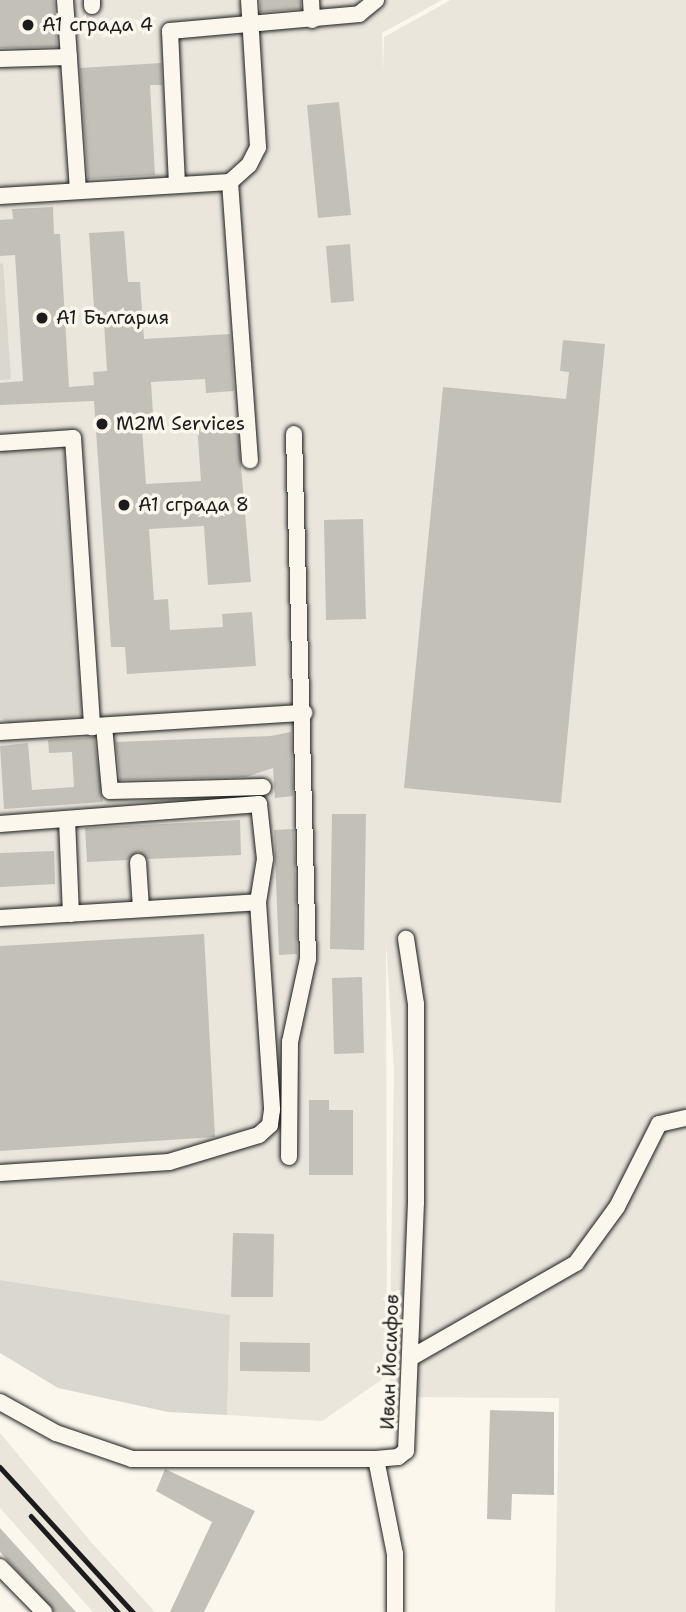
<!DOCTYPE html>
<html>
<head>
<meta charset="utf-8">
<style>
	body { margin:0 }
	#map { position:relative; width:686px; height:1612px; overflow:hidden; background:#fbf7ec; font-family:"Shantell Sans",sans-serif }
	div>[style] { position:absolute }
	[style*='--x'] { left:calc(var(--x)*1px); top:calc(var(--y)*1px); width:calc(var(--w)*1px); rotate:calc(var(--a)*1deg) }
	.built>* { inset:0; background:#eae6dc }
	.green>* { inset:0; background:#dad7ce }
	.building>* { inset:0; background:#c3c0b8 }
	.roads { filter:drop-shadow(0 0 2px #1c1c1c) drop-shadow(0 0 2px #1c1c1c) }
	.minor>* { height:16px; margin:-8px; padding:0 8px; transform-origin:8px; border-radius:8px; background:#fbf7ec }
	.rail>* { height:4.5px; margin:-2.25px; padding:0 2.25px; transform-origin:2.25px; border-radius:2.25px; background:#1c1c1c }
	.dots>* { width:19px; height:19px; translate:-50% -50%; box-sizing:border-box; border:4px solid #fbf7ec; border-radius:50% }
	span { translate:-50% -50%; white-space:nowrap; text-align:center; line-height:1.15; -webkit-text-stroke:7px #fbf7ec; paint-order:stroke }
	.poi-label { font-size:19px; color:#1c1c1c }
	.left { translate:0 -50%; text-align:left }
	.street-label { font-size:19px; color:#1c1c1c }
</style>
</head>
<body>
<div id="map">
	<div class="built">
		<i style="clip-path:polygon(0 0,442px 0,382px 33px,383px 72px,384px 37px,451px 0,686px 0,686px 1612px,555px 1612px,559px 1398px,389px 1397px,394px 1069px,386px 943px,387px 1376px,322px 1421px,227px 1415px,230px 1315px,0 1280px)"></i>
		<i style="clip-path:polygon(0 1433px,91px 1542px,155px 1612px,93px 1612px,0 1508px)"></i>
	</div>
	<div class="green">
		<i style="clip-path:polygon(3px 263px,11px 379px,0 380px,0 264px)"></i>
		<i style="clip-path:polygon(63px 445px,82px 716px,11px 725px,0 718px,0 450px)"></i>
		<i style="clip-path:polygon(0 1280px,230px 1315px,227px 1415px,168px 1412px,58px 1388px,0 1353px)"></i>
	</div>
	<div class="building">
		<i style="clip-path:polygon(0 0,54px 0,57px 47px,0 48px)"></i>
		<i style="clip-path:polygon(260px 0,301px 0,301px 9px,260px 12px)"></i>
		<i style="clip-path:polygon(161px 63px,162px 85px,150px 85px,155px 175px,88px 179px,80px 68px)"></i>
		<i style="clip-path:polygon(339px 102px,351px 215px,318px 218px,307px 105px)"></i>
		<i style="clip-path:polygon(53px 207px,54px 234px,60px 234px,69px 387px,94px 385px,93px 372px,107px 371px,104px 322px,95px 322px,89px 233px,124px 231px,128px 282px,140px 282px,144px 339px,230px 334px,234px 391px,206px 393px,205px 379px,151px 382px,153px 414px,141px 415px,146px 484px,201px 481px,197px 425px,237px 421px,251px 582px,208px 585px,204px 526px,149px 529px,154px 600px,168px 599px,170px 630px,223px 627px,222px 614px,252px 612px,256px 666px,127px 674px,125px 647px,111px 647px,94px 401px,0 405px,0 383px,23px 381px,15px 255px,0 256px,0 220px,13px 219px,12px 209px)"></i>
		<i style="clip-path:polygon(350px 244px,354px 301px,331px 303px,326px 246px)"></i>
		<i style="clip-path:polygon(563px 340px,605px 344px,561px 803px,404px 788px,443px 387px,566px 399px,569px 372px,560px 371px)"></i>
		<i style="clip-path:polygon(363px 519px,366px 619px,326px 620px,324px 520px)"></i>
		<i style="clip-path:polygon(291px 732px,293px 796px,275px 798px,273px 768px,246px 777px,120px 780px,116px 742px,271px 736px)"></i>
		<i style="clip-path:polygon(94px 737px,103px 802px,4px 809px,0 746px,28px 743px,32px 790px,74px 787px,72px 752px,49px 753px,48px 740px)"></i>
		<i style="clip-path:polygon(332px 814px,366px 814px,364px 950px,330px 949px)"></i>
		<i style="clip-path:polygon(240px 820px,241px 855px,148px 859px,138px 852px,128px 860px,87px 862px,85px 828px)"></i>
		<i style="clip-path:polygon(294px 829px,297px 954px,279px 955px,274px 830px)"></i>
		<i style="clip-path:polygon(54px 851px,55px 884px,0 887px,0 853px)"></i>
		<i style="clip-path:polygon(204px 934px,215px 1137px,0 1151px,0 946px)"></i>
		<i style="clip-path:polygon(362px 977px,364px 1053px,334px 1054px,332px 978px)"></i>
		<i style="clip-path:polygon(309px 1100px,329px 1100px,329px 1110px,353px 1110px,353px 1175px,309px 1175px)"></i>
		<i style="clip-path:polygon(233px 1233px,274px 1234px,273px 1297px,231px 1297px)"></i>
		<i style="clip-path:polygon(240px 1342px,310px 1343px,310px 1372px,240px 1371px)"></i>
		<i style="clip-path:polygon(490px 1410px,554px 1412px,554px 1495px,512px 1494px,511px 1520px,487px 1519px)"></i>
		<i style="clip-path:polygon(165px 1469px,255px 1511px,204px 1612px,170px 1612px,212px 1522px,156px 1491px)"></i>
		<i style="clip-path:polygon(0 1528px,76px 1612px,54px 1612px,0 1552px)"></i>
	</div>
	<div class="roads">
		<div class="minor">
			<i style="--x:65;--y:0;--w:191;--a:86.1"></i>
			<i style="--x:92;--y:0;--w:6;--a:90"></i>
			<i style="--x:311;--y:0;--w:20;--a:87"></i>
			<i style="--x:0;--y:59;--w:69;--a:-1.7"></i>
			<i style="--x:230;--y:182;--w:279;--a:85.9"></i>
			<i style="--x:177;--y:185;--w:154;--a:-92.6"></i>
			<i style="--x:170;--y:31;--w:190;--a:-5.1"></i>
			<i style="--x:359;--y:14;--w:22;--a:-39"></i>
			<i style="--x:0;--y:196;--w:230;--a:-3.5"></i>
			<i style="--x:230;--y:182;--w:25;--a:-42"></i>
			<i style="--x:249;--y:165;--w:20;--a:-63"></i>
			<i style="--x:258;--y:147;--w:147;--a:-93.5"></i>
			<i style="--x:0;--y:443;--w:73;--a:-3.9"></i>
			<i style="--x:73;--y:438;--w:290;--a:86.2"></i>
			<i style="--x:104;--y:726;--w:65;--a:84.7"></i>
			<i style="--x:110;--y:791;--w:153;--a:-1.5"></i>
			<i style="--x:0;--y:732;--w:305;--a:-3.6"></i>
			<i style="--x:67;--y:819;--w:95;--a:87.6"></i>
			<i style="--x:0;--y:824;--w:260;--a:-4.4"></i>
			<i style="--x:259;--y:804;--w:55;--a:83.8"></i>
			<i style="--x:265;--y:859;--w:44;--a:99.2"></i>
			<i style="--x:258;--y:902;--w:208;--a:86.1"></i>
			<i style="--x:272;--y:1110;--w:15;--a:98"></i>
			<i style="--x:270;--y:1125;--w:15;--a:138"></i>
			<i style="--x:259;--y:1135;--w:94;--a:163.3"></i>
			<i style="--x:169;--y:1162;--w:169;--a:176.3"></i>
			<i style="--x:138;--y:862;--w:47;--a:86.3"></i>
			<i style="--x:0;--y:918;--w:258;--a:-3.5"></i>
			<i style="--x:289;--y:1157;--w:115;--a:-89.5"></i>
			<i style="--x:290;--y:1042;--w:85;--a:-77.8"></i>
			<i style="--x:308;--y:959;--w:525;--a:-91.53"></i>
			<i style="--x:412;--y:1357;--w:189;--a:-29.8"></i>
			<i style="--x:576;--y:1263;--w:69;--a:-53.8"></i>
			<i style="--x:617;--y:1207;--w:93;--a:-63.2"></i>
			<i style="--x:659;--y:1124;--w:28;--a:-13"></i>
			<i style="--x:0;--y:1402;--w:64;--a:29"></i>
			<i style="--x:56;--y:1433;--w:80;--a:18.9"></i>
			<i style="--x:132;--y:1459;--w:244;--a:0"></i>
			<i style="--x:376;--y:1459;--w:22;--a:-5"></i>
			<i style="--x:398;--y:1457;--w:10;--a:-37"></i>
			<i style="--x:406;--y:1451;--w:248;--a:-87.7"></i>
			<i style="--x:416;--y:1203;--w:199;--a:-90"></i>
			<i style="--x:416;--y:1004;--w:66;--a:-98.7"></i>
			<i style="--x:376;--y:1459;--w:97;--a:78.7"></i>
			<i style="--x:395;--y:1554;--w:58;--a:90"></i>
			<i style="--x:0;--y:1567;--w:63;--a:45.6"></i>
		</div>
	</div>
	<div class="rail">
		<i style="--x:0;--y:1467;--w:197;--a:47.5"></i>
		<i style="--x:31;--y:1516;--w:130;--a:47.8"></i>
	</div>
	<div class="dots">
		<i style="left:28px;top:25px;background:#1c1c1c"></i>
		<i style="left:42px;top:318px;background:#1c1c1c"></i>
		<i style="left:102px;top:424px;background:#1c1c1c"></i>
		<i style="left:124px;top:505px;background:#1c1c1c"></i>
	</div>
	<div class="poi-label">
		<span class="left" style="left:42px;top:25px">А1 сграда 4</span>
		<span class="left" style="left:56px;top:318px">А1 България</span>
		<span class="left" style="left:116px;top:424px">M2M Services</span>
		<span class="left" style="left:138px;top:505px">А1 сграда 8</span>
	</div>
	<div class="street-label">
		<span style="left:390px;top:1362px;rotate:-88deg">Иван Йосифов</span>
	</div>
</div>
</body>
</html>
